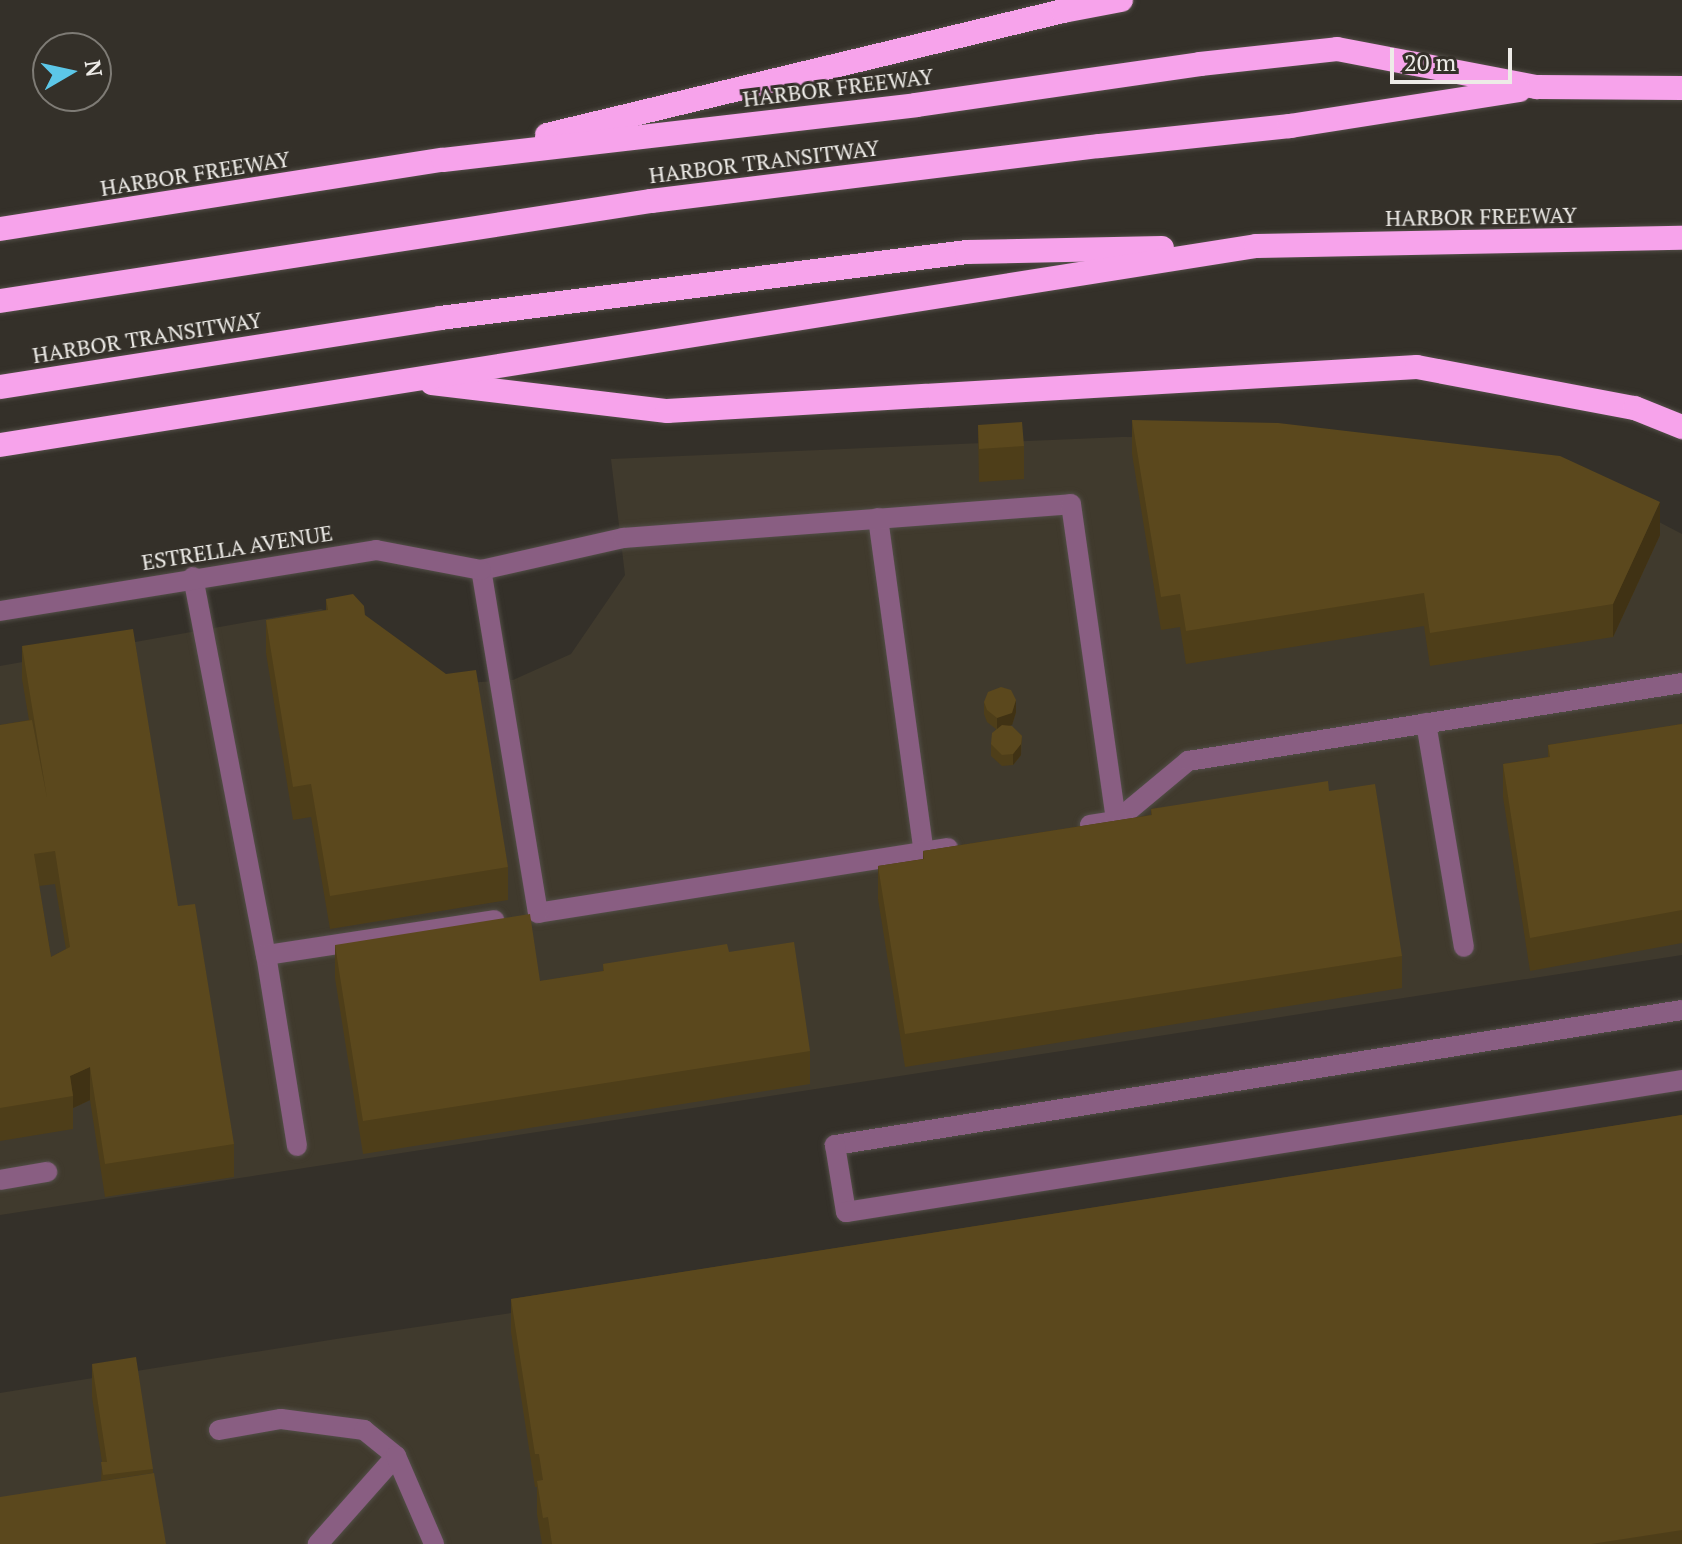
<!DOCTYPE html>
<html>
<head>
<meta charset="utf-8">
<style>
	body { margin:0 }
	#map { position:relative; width:1682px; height:1544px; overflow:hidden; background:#343029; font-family:"PT Serif",serif }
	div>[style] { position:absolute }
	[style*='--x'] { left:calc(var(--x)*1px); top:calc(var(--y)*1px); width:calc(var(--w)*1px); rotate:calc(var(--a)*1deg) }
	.built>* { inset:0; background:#403a2d }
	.roads { filter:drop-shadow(0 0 2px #524e47) drop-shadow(0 0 2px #524e47) }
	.lane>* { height:20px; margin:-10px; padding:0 10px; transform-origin:10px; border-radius:10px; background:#895e82 }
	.street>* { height:20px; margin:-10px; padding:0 10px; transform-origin:10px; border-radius:10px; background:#895e82 }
	.highway>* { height:24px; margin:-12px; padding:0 12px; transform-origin:12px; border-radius:12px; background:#f7a3eb }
	.wall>* { inset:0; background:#4e3e19 }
	.shaded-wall>* { inset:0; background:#403214 }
	.building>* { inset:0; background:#5b481d }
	span { translate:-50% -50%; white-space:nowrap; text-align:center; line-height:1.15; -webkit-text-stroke:6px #343029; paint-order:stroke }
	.street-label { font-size:22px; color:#edebe7 }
	.north { position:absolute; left:32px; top:32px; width:80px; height:80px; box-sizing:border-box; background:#343029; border:2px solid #7e7b75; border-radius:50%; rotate:81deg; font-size:22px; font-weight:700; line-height:32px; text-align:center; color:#edebe7 }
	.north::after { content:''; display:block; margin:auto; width:28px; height:36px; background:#5cc7e8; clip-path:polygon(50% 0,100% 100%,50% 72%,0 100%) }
	.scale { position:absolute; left:1390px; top:48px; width:122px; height:36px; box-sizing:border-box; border:4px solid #edebe7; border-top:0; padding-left:10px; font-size:24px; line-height:28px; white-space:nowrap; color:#edebe7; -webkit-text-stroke:6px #343029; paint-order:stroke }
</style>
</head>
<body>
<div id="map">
	<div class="built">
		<i style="clip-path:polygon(1122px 437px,1276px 438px,1569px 475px,1682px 534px,1682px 955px,0 1215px,0 666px,321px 609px,359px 623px,447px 684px,513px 680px,571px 654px,625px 575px,611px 459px)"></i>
		<i style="clip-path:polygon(1682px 1140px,1682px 1544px,0 1544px,0 1393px,336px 1339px)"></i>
	</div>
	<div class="roads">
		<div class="lane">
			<i style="--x:878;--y:518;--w:337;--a:82.2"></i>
			<i style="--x:193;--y:577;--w:385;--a:79.1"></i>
			<i style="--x:1426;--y:723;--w:227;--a:80.4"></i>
			<i style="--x:1090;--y:825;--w:26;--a:-9"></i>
			<i style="--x:1116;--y:821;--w:94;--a:-39.8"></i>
			<i style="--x:1188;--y:761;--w:500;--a:-8.97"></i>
			<i style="--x:948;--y:848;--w:415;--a:171"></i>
			<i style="--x:538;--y:913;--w:348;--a:-99.4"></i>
			<i style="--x:481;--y:570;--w:146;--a:-12.7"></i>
			<i style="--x:623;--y:538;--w:449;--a:-4.3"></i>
			<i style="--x:1071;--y:504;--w:320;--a:81.9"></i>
			<i style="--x:1682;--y:1010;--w:858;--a:170.94"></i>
			<i style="--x:835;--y:1145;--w:68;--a:80.7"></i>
			<i style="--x:846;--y:1212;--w:846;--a:-8.97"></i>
			<i style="--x:297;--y:1146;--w:193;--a:-99.2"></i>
			<i style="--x:266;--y:955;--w:231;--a:-8.7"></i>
			<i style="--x:0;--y:1180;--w:48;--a:-9.7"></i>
			<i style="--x:219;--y:1430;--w:63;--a:-10.1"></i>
			<i style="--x:281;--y:1419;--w:84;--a:7.5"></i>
			<i style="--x:364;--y:1430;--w:41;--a:39.1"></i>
			<i style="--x:396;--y:1456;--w:118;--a:131.6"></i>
		</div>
		<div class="street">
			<i style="--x:0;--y:611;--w:381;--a:-9.2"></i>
			<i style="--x:376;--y:550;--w:107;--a:10.8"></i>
			<i style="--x:396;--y:1456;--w:96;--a:66.6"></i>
		</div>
		<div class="highway">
			<i style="--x:547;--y:135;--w:531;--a:-13.51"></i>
			<i style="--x:1063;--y:11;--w:59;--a:-10.7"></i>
			<i style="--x:0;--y:229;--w:448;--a:-8.9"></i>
			<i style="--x:443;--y:160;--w:476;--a:-6.6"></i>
			<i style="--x:916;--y:105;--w:287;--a:-8.2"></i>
			<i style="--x:1200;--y:64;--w:138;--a:-6.2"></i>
			<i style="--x:1337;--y:49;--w:204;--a:10.8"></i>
			<i style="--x:1537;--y:87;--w:145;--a:0.4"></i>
			<i style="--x:0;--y:301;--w:659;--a:-8.73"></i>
			<i style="--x:651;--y:201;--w:452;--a:-7"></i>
			<i style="--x:1100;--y:146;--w:191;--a:-6"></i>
			<i style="--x:1290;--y:126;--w:232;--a:-8.9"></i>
			<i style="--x:432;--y:383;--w:237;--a:6.8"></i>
			<i style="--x:667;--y:411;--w:751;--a:-3.36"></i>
			<i style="--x:1417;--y:367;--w:222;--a:10.7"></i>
			<i style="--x:1635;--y:408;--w:51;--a:22"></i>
			<i style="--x:0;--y:387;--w:445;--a:-8.9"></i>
			<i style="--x:440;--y:318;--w:531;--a:-7.14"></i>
			<i style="--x:967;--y:252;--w:195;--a:-1.2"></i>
			<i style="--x:0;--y:445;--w:1272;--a:-9"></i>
			<i style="--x:1256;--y:246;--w:426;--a:-1.1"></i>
		</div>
	</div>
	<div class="wall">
		<i style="clip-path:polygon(1132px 420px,1660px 535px,1613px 637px,1430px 666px,1424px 626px,1186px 664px,1180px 627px,1161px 630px,1132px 454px)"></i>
		<i style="clip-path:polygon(978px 425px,1024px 446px,1024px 479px,979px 482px)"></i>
		<i style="clip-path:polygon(326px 599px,365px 615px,508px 867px,508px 900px,330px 929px,311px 817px,293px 820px,266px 653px,266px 620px,326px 610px)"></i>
		<i style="clip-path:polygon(evenodd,22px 646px,178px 906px,234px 1144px,234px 1177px,105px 1197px,90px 1100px,73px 1108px,73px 1129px,0 1141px,0 725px,29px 720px,22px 679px,22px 646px,55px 884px,66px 949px,51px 957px,39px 886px,55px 884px)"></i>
		<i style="clip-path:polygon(984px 702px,1016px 712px,1012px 725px,1010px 725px,1022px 736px,1021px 755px,1013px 765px,1002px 766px,991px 756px,991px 744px,996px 729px,987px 722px,984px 714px)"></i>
		<i style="clip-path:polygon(1682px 724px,1682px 943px,1530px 971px,1503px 797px,1503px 764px,1548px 757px,1548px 745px)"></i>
		<i style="clip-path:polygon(1329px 791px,1402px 956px,1402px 988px,905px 1067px,878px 899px,878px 866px,923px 859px,923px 851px,1151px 815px,1151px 809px)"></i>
		<i style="clip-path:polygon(335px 945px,540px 981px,603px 971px,603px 964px,729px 952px,810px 1051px,810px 1084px,363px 1154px,335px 978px)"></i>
		<i style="clip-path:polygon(1682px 1115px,1682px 1544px,542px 1544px,537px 1514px,537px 1487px,535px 1487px,511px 1332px,511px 1299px)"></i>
		<i style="clip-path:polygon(92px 1364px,153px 1469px,153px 1473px,101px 1481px,102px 1462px,92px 1397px)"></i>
	</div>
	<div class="shaded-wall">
		<i style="clip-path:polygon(1660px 502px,1660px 535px,1613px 637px,1613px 604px)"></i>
		<i style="clip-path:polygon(1016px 700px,1016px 712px,1012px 725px,997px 730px,997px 718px)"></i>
		<i style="clip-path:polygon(1021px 744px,1021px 755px,1013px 765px,1013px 754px)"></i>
		<i style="clip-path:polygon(90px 1067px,90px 1100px,73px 1108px,73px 1096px,70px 1076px)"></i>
	</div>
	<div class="building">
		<i style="clip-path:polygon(1132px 420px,1278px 423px,1560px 456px,1660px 502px,1613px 604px,1430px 633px,1424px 593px,1186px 631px,1180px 594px,1161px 597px)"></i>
		<i style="clip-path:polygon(1022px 422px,1024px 446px,979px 449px,978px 425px)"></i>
		<i style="clip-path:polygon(353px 594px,364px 606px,365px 615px,446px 674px,476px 670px,508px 867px,330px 896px,311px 784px,293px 787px,266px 620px,328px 610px,326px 599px)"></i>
		<i style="clip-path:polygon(evenodd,133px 629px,178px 906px,195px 904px,234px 1144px,105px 1164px,90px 1067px,70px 1076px,73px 1096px,0 1108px,0 725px,32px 720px,47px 798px,22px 646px,133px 629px,55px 851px,70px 947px,51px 957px,34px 854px,55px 851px)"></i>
		<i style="clip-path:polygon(1001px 687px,1011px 690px,1016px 700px,1012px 713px,997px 718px,987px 710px,984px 702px,988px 692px)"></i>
		<i style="clip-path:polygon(1682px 724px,1682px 910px,1530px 938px,1503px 764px,1550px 757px,1548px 745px)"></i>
		<i style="clip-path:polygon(1002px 725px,1012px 726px,1022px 736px,1021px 744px,1013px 754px,1002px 755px,991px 744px,992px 733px)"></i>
		<i style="clip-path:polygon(1328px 781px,1329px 791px,1375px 784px,1402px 956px,905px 1034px,878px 866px,924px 859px,923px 851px,1152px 815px,1151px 809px)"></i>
		<i style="clip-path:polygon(530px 914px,540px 981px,604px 971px,603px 964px,727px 944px,729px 952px,794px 942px,810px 1051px,363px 1121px,335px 945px)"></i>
		<i style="clip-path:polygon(1682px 1115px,1682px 1530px,1591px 1544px,552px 1544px,548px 1517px,543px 1518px,537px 1481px,543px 1480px,539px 1454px,535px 1454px,511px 1299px)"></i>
		<i style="clip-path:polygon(136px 1357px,153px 1469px,103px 1475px,101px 1462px,107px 1462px,92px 1364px)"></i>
		<i style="clip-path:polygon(154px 1473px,166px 1544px,0 1544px,0 1497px)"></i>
	</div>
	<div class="street-label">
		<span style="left:838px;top:87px;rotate:-7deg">HARBOR FREEWAY</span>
		<span style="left:764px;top:161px;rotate:-7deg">HARBOR TRANSITWAY</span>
		<span style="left:195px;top:173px;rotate:-9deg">HARBOR FREEWAY</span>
		<span style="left:1481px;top:216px;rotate:-1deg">HARBOR FREEWAY</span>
		<span style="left:147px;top:337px;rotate:-9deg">HARBOR TRANSITWAY</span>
		<span style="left:237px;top:547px;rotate:-9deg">ESTRELLA AVENUE</span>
	</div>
	<div class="north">N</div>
	<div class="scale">20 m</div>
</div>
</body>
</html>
